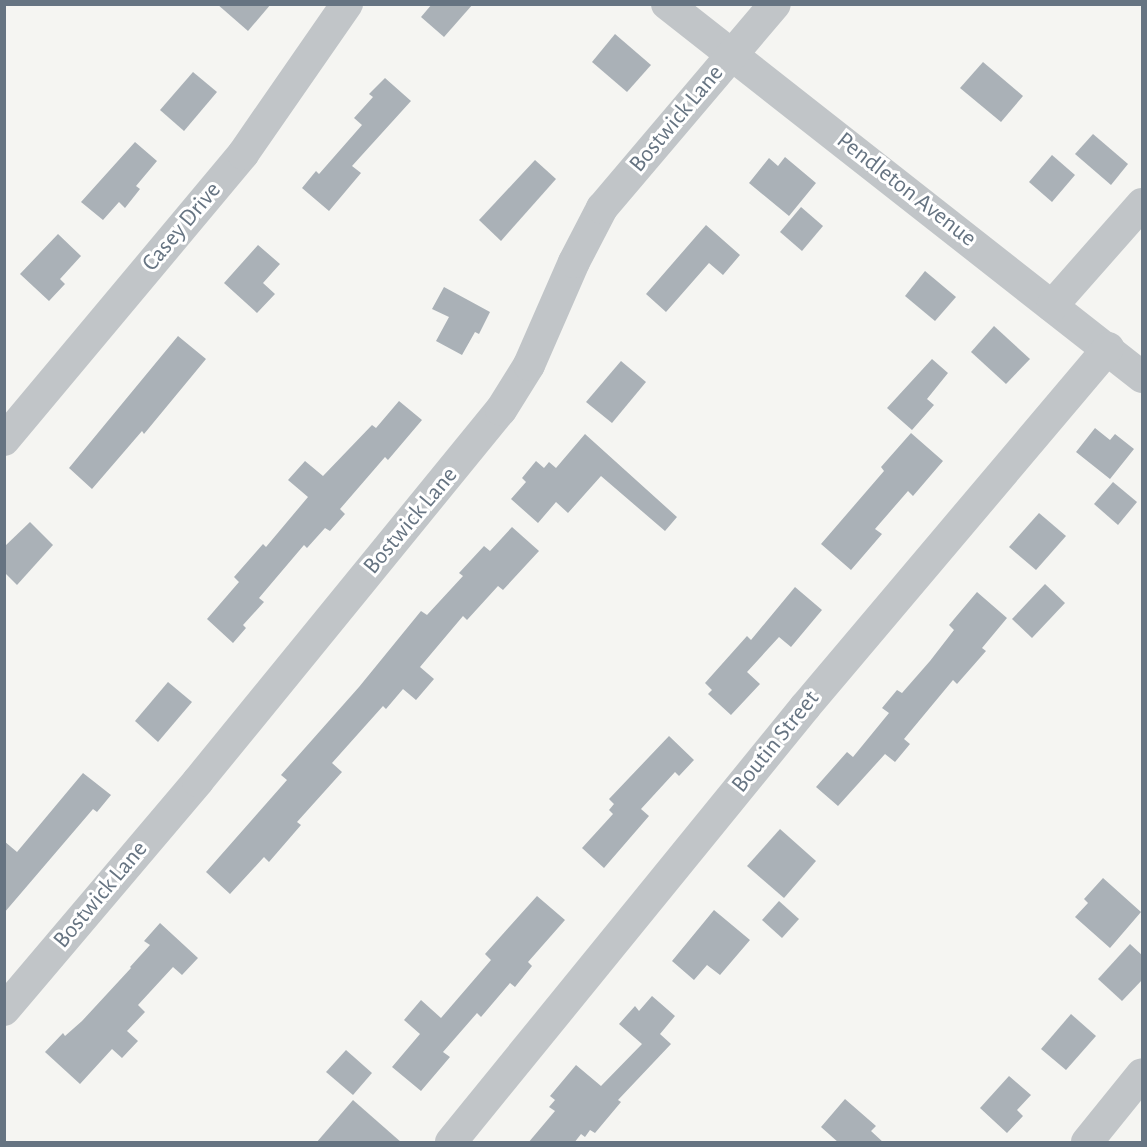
<!DOCTYPE html>
<html>
<head>
<meta charset="utf-8">
<style>
	body { margin:0 }
	#map { position:relative; width:1147px; height:1147px; overflow:hidden; background:#f5f5f2; font-family:"Alegreya Sans",sans-serif }
	div>[style] { position:absolute }
	[style*='--x'] { left:calc(var(--x)*1px); top:calc(var(--y)*1px); width:calc(var(--w)*1px); rotate:calc(var(--a)*1deg) }
	.building>* { inset:0; background:#aab1b7 }
	.minor>* { height:32px; margin:-16px; padding:0 16px; transform-origin:16px; border-radius:16px; background:#c1c5c8 }
	span { translate:-50% -50%; white-space:nowrap; text-align:center; line-height:1.15; -webkit-text-stroke:6px #fff; paint-order:stroke }
	.street-label { font-size:24px; color:#667482 }
	.frame { position:absolute; inset:0; border:6px solid #667482; pointer-events:none }
</style>
</head>
<body>
<div id="map">
	<div class="building">
		<i style="clip-path:polygon(217px 4px,271px 4px,248px 31px)"></i>
		<i style="clip-path:polygon(432px 4px,473px 4px,444px 37px,421px 17px)"></i>
		<i style="clip-path:polygon(615px 34px,651px 65px,627px 92px,592px 62px)"></i>
		<i style="clip-path:polygon(983px 62px,1023px 96px,1001px 122px,960px 88px)"></i>
		<i style="clip-path:polygon(193px 72px,217px 92px,184px 131px,160px 110px)"></i>
		<i style="clip-path:polygon(385px 78px,411px 101px,352px 166px,361px 173px,329px 211px,302px 188px,316px 171px,319px 174px,362px 125px,354px 118px,373px 97px,369px 94px)"></i>
		<i style="clip-path:polygon(1093px 134px,1128px 164px,1111px 185px,1075px 154px)"></i>
		<i style="clip-path:polygon(135px 142px,157px 161px,136px 186px,140px 189px,125px 208px,119px 202px,103px 220px,81px 202px)"></i>
		<i style="clip-path:polygon(1052px 155px,1075px 175px,1052px 202px,1029px 182px)"></i>
		<i style="clip-path:polygon(785px 157px,816px 183px,789px 216px,749px 183px,769px 158px,778px 166px)"></i>
		<i style="clip-path:polygon(535px 160px,556px 179px,501px 241px,479px 220px)"></i>
		<i style="clip-path:polygon(801px 207px,823px 226px,802px 251px,780px 232px)"></i>
		<i style="clip-path:polygon(706px 225px,740px 255px,723px 275px,709px 263px,666px 312px,646px 294px)"></i>
		<i style="clip-path:polygon(58px 234px,81px 256px,60px 279px,65px 284px,49px 301px,20px 274px)"></i>
		<i style="clip-path:polygon(258px 245px,280px 264px,263px 283px,275px 294px,257px 313px,224px 283px)"></i>
		<i style="clip-path:polygon(925px 271px,956px 297px,935px 321px,905px 296px)"></i>
		<i style="clip-path:polygon(444px 287px,490px 312px,479px 334px,475px 332px,462px 355px,436px 341px,449px 317px,432px 309px)"></i>
		<i style="clip-path:polygon(994px 326px,1030px 359px,1006px 384px,971px 352px)"></i>
		<i style="clip-path:polygon(178px 336px,206px 359px,144px 434px,142px 431px,92px 489px,69px 468px)"></i>
		<i style="clip-path:polygon(932px 359px,948px 373px,927px 399px,934px 405px,912px 430px,887px 408px)"></i>
		<i style="clip-path:polygon(621px 361px,646px 382px,612px 423px,586px 402px)"></i>
		<i style="clip-path:polygon(399px 401px,422px 420px,388px 460px,385px 457px,340px 509px,345px 514px,330px 531px,325px 528px,307px 548px,304px 545px,259px 598px,264px 602px,243px 625px,246px 628px,233px 643px,207px 619px,239px 582px,234px 577px,263px 544px,266px 547px,308px 497px,288px 480px,305px 461px,323px 476px,372px 425px,376px 428px)"></i>
		<i style="clip-path:polygon(1095px 428px,1110px 440px,1115px 434px,1134px 449px,1110px 479px,1076px 452px)"></i>
		<i style="clip-path:polygon(911px 433px,943px 461px,913px 496px,908px 491px,875px 529px,882px 534px,851px 570px,821px 544px,884px 471px,881px 467px)"></i>
		<i style="clip-path:polygon(585px 434px,677px 517px,665px 531px,601px 476px,568px 513px,556px 502px,538px 523px,511px 499px,526px 482px,522px 478px,536px 461px,544px 468px,549px 462px,556px 468px)"></i>
		<i style="clip-path:polygon(1113px 482px,1137px 502px,1118px 525px,1094px 504px)"></i>
		<i style="clip-path:polygon(1039px 513px,1066px 536px,1036px 570px,1009px 547px)"></i>
		<i style="clip-path:polygon(30px 522px,53px 545px,17px 585px,4px 572px,4px 547px)"></i>
		<i style="clip-path:polygon(512px 527px,539px 551px,503px 590px,498px 586px,467px 620px,463px 616px,420px 667px,434px 679px,416px 700px,403px 689px,386px 709px,383px 706px,332px 763px,342px 772px,297px 822px,301px 825px,269px 862px,264px 857px,230px 894px,206px 872px,287px 780px,281px 775px,359px 687px,421px 611px,427px 615px,463px 576px,459px 573px,484px 546px,490px 551px)"></i>
		<i style="clip-path:polygon(1045px 584px,1065px 603px,1032px 638px,1012px 619px)"></i>
		<i style="clip-path:polygon(795px 587px,822px 610px,791px 647px,779px 637px,747px 672px,760px 684px,731px 715px,708px 694px,712px 690px,705px 683px,747px 636px,751px 640px)"></i>
		<i style="clip-path:polygon(977px 592px,1007px 618px,982px 648px,986px 651px,957px 684px,953px 680px,904px 739px,910px 744px,895px 762px,885px 754px,838px 806px,816px 787px,847px 752px,853px 757px,889px 713px,882px 708px,897px 690px,902px 693px,930px 661px,954px 630px,949px 625px)"></i>
		<i style="clip-path:polygon(168px 682px,192px 702px,158px 742px,135px 721px)"></i>
		<i style="clip-path:polygon(669px 736px,694px 760px,679px 776px,675px 772px,641px 809px,649px 816px,604px 868px,582px 848px,613px 814px,609px 810px,614px 804px,609px 799px)"></i>
		<i style="clip-path:polygon(83px 773px,111px 795px,97px 812px,93px 809px,4px 913px,4px 841px,17px 852px)"></i>
		<i style="clip-path:polygon(780px 829px,816px 861px,784px 898px,747px 866px)"></i>
		<i style="clip-path:polygon(1103px 878px,1141px 912px,1110px 948px,1075px 917px,1088px 903px,1084px 899px)"></i>
		<i style="clip-path:polygon(537px 896px,565px 920px,528px 962px,532px 966px,515px 987px,510px 983px,481px 1017px,477px 1013px,443px 1052px,450px 1057px,421px 1091px,392px 1067px,420px 1034px,404px 1020px,421px 1000px,441px 1018px,491px 960px,485px 954px)"></i>
		<i style="clip-path:polygon(779px 901px,799px 919px,782px 938px,762px 920px)"></i>
		<i style="clip-path:polygon(714px 910px,750px 940px,720px 975px,707px 965px,694px 980px,672px 961px)"></i>
		<i style="clip-path:polygon(160px 923px,198px 958px,182px 975px,173px 967px,138px 1005px,145px 1012px,127px 1031px,138px 1041px,122px 1058px,112px 1049px,80px 1084px,45px 1052px,63px 1033px,65px 1036px,82px 1021px,131px 968px,130px 967px,150px 945px,144px 941px)"></i>
		<i style="clip-path:polygon(1130px 944px,1143px 956px,1143px 979px,1122px 1001px,1098px 979px)"></i>
		<i style="clip-path:polygon(652px 996px,675px 1016px,660px 1034px,671px 1044px,618px 1100px,621px 1102px,595px 1133px,590px 1130px,585px 1137px,581px 1134px,574px 1143px,528px 1143px,555px 1111px,549px 1107px,555px 1100px,550px 1096px,576px 1065px,601px 1086px,642px 1044px,619px 1024px,635px 1006px,639px 1011px)"></i>
		<i style="clip-path:polygon(1071px 1014px,1096px 1036px,1066px 1070px,1041px 1049px)"></i>
		<i style="clip-path:polygon(346px 1050px,372px 1073px,353px 1095px,326px 1072px)"></i>
		<i style="clip-path:polygon(1009px 1076px,1031px 1095px,1017px 1110px,1023px 1116px,1007px 1133px,980px 1108px)"></i>
		<i style="clip-path:polygon(845px 1099px,876px 1126px,871px 1131px,884px 1143px,839px 1143px,821px 1127px)"></i>
		<i style="clip-path:polygon(353px 1100px,402px 1143px,316px 1143px)"></i>
	</div>
	<div class="minor">
		<i style="--x:667;--y:4;--w:604;--a:38.14"></i>
		<i style="--x:1052;--y:306;--w:136;--a:-48.6"></i>
		<i style="--x:4;--y:440;--w:373;--a:-50.1"></i>
		<i style="--x:243;--y:154;--w:183;--a:-55.3"></i>
		<i style="--x:4;--y:1010;--w:300;--a:-49.7"></i>
		<i style="--x:198;--y:781;--w:479;--a:-50.8"></i>
		<i style="--x:501;--y:410;--w:53;--a:-58.1"></i>
		<i style="--x:529;--y:365;--w:112;--a:-66.4"></i>
		<i style="--x:574;--y:262;--w:61;--a:-62.6"></i>
		<i style="--x:602;--y:208;--w:267;--a:-49.7"></i>
		<i style="--x:451;--y:1142;--w:561;--a:-50.86"></i>
		<i style="--x:805;--y:707;--w:470;--a:-49.8"></i>
		<i style="--x:1087;--y:1142;--w:87;--a:-51"></i>
	</div>
	<div class="street-label">
		<span style="left:677px;top:119px;rotate:-50deg">Bostwick Lane</span>
		<span style="left:906px;top:190px;rotate:38deg">Pendleton Avenue</span>
		<span style="left:182px;top:227px;rotate:-50deg">Casey Drive</span>
		<span style="left:411px;top:521px;rotate:-50deg">Bostwick Lane</span>
		<span style="left:776px;top:742px;rotate:-51deg">Boutin Street</span>
		<span style="left:101px;top:895px;rotate:-50deg">Bostwick Lane</span>
	</div>
	<div class="frame"></div>
</div>
</body>
</html>
